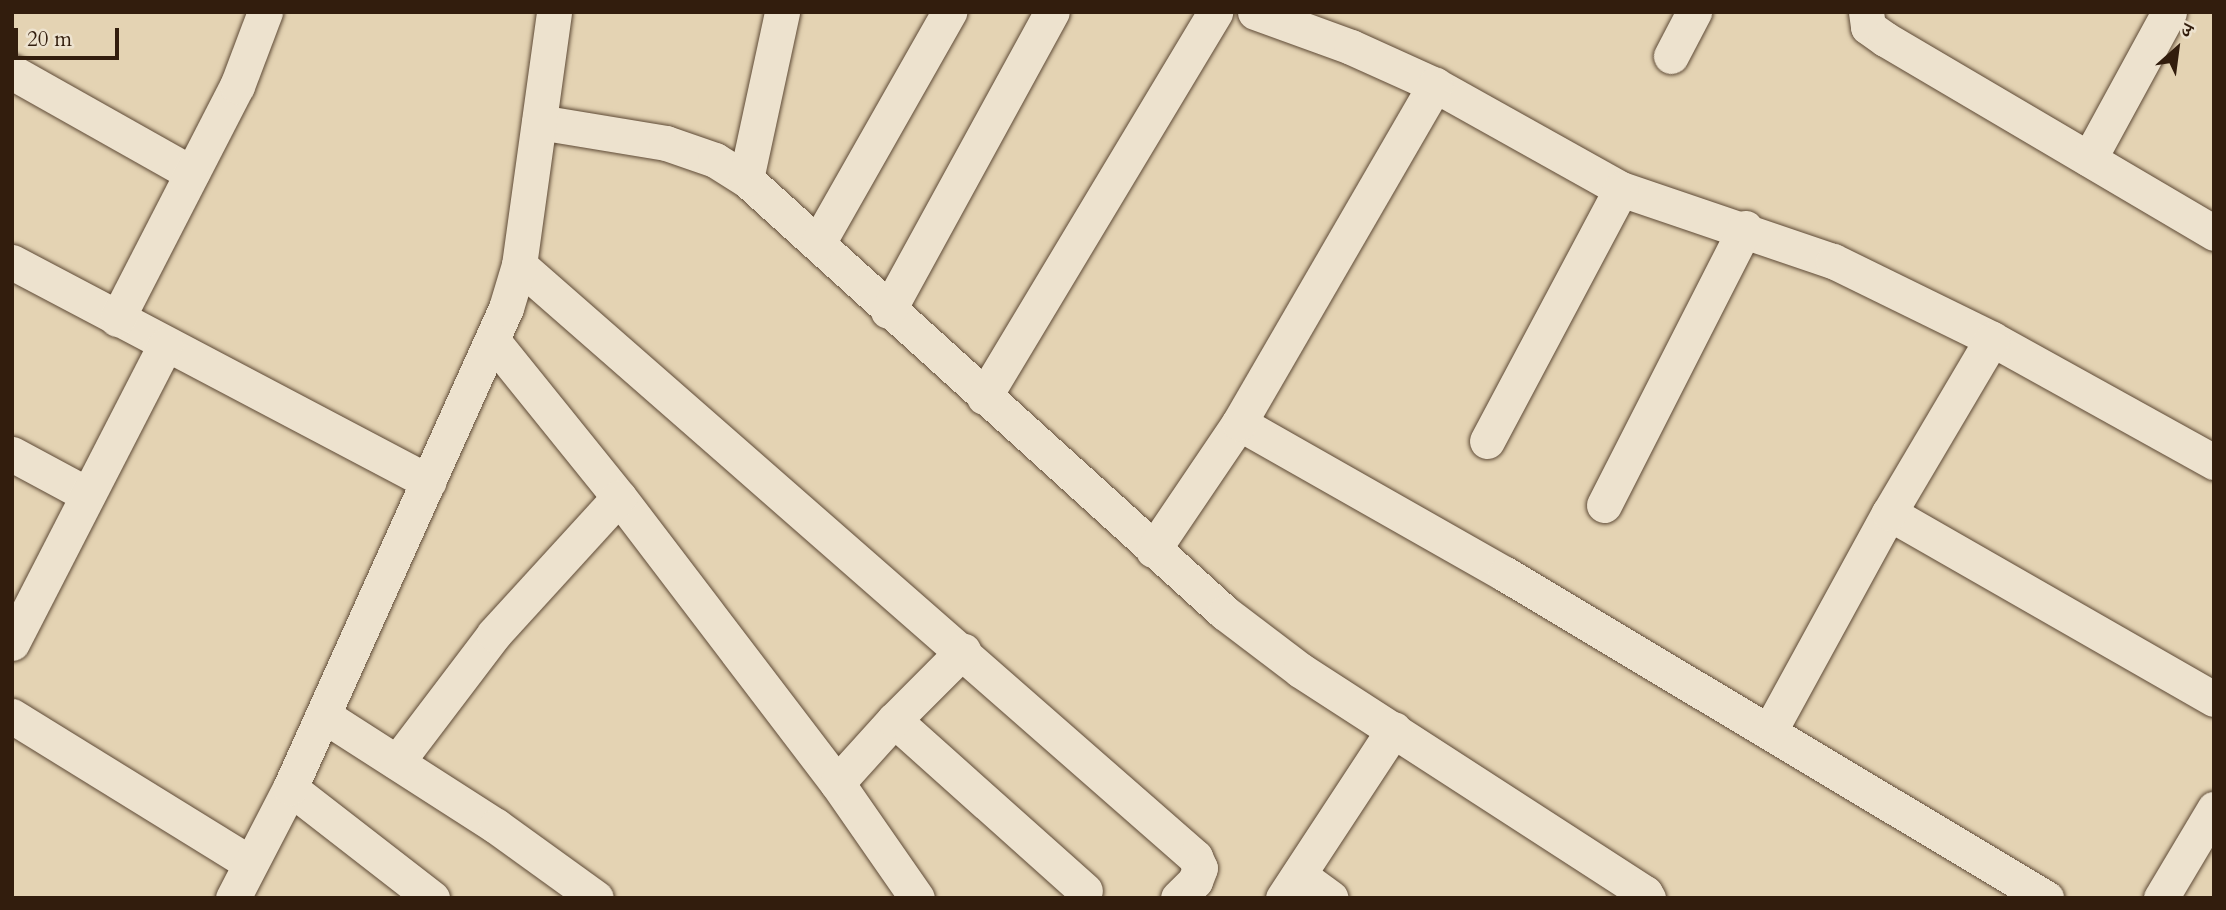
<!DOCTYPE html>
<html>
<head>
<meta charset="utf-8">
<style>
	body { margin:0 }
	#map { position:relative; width:2226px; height:910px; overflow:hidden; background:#e4d3b3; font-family:Cardo,"Noto Serif Devanagari",serif }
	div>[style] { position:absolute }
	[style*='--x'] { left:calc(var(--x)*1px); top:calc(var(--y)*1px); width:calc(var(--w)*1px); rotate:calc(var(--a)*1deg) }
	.roads { filter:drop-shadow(0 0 2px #5e4a36) drop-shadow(0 0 2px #5e4a36) }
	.minor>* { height:35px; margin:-17.5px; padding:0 17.5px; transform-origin:17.5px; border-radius:17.5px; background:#ede2ce }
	span { translate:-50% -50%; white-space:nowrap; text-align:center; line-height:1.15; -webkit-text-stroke:6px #ede2ce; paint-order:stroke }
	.frame { position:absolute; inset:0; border:14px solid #321d0d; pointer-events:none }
	.north { position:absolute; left:2142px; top:14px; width:70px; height:70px; -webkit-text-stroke:5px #ede2ce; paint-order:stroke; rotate:28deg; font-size:19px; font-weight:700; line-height:28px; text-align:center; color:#321d0d }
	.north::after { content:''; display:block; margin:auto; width:24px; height:32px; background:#321d0d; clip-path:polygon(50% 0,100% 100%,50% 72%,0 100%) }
	.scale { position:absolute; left:14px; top:28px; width:105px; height:32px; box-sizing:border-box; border:4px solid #321d0d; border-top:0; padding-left:9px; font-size:21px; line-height:24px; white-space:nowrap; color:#321d0d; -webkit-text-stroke:5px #ede2ce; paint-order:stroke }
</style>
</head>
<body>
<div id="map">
	<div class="roads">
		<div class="minor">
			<i style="--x:1255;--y:12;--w:102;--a:20"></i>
			<i style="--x:1351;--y:47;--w:92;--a:24.3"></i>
			<i style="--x:1435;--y:85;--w:213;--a:29.2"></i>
			<i style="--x:1621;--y:189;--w:224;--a:18.8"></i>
			<i style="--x:1833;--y:261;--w:177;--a:26.1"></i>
			<i style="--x:1992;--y:339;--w:254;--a:29"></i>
			<i style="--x:1866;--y:12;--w:15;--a:82"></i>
			<i style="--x:1868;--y:27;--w:21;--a:35"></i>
			<i style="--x:1885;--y:39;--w:382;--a:30.5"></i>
			<i style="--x:1671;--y:56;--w:50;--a:-62.4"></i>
			<i style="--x:12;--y:72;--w:206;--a:29.4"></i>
			<i style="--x:539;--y:122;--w:129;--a:9.4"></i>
			<i style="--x:666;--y:143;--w:52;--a:19.1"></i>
			<i style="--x:715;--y:160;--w:36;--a:32"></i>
			<i style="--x:746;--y:179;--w:646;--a:42.18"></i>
			<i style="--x:1225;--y:613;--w:94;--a:37.2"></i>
			<i style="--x:1300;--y:670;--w:411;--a:32.9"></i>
			<i style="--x:1645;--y:893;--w:6;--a:59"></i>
			<i style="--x:2089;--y:159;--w:167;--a:-61.4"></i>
			<i style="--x:746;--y:179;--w:171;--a:-77.8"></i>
			<i style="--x:818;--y:243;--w:266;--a:-60.4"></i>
			<i style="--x:12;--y:262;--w:471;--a:27.8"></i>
			<i style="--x:519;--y:265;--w:899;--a:41.21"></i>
			<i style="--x:1195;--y:857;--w:12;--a:66"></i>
			<i style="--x:1200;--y:868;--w:14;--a:111"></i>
			<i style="--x:1195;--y:881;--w:24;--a:135"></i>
			<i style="--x:888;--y:311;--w:341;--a:-61.3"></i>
			<i style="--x:117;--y:319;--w:262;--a:-62.8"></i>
			<i style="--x:237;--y:86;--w:79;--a:-69.3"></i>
			<i style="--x:493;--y:341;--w:201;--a:51.1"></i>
			<i style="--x:619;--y:497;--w:360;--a:52.7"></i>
			<i style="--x:837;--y:783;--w:140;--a:55.2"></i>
			<i style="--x:984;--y:397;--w:449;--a:-59"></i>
			<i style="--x:1239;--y:423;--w:306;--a:29.6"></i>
			<i style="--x:1505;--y:574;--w:631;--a:30.92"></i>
			<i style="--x:1487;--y:441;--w:285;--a:-62"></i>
			<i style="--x:12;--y:454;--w:86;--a:28.3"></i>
			<i style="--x:1604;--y:505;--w:311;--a:-63"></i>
			<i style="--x:1889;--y:513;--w:374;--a:29.8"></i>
			<i style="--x:1153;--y:550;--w:153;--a:-55.9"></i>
			<i style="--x:1239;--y:423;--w:391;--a:-59.9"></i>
			<i style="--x:12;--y:643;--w:335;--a:-62.8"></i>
			<i style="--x:323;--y:715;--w:206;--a:32.7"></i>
			<i style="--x:496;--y:826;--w:123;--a:35.8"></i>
			<i style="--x:12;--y:716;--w:280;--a:31.7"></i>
			<i style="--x:894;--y:720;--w:256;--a:41.8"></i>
			<i style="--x:1769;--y:732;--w:250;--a:-61.3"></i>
			<i style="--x:1889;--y:513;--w:202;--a:-59.4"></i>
			<i style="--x:397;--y:762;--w:161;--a:-52.8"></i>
			<i style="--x:494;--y:634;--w:185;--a:-47.6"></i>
			<i style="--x:837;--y:783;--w:85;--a:-47.9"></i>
			<i style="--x:894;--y:720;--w:98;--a:-45"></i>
			<i style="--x:290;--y:788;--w:180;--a:37.8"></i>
			<i style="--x:1299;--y:875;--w:39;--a:36"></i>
			<i style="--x:233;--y:898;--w:124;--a:-62.6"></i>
			<i style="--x:290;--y:788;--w:526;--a:-65.77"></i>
			<i style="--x:506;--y:308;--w:45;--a:-73.2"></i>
			<i style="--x:519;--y:265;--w:255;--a:-82.1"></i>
			<i style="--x:1283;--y:898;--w:202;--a:-56.7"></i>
			<i style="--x:2161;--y:898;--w:104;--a:-59.2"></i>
		</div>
	</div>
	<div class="frame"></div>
	<div class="north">उ</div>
	<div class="scale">20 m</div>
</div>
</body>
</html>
